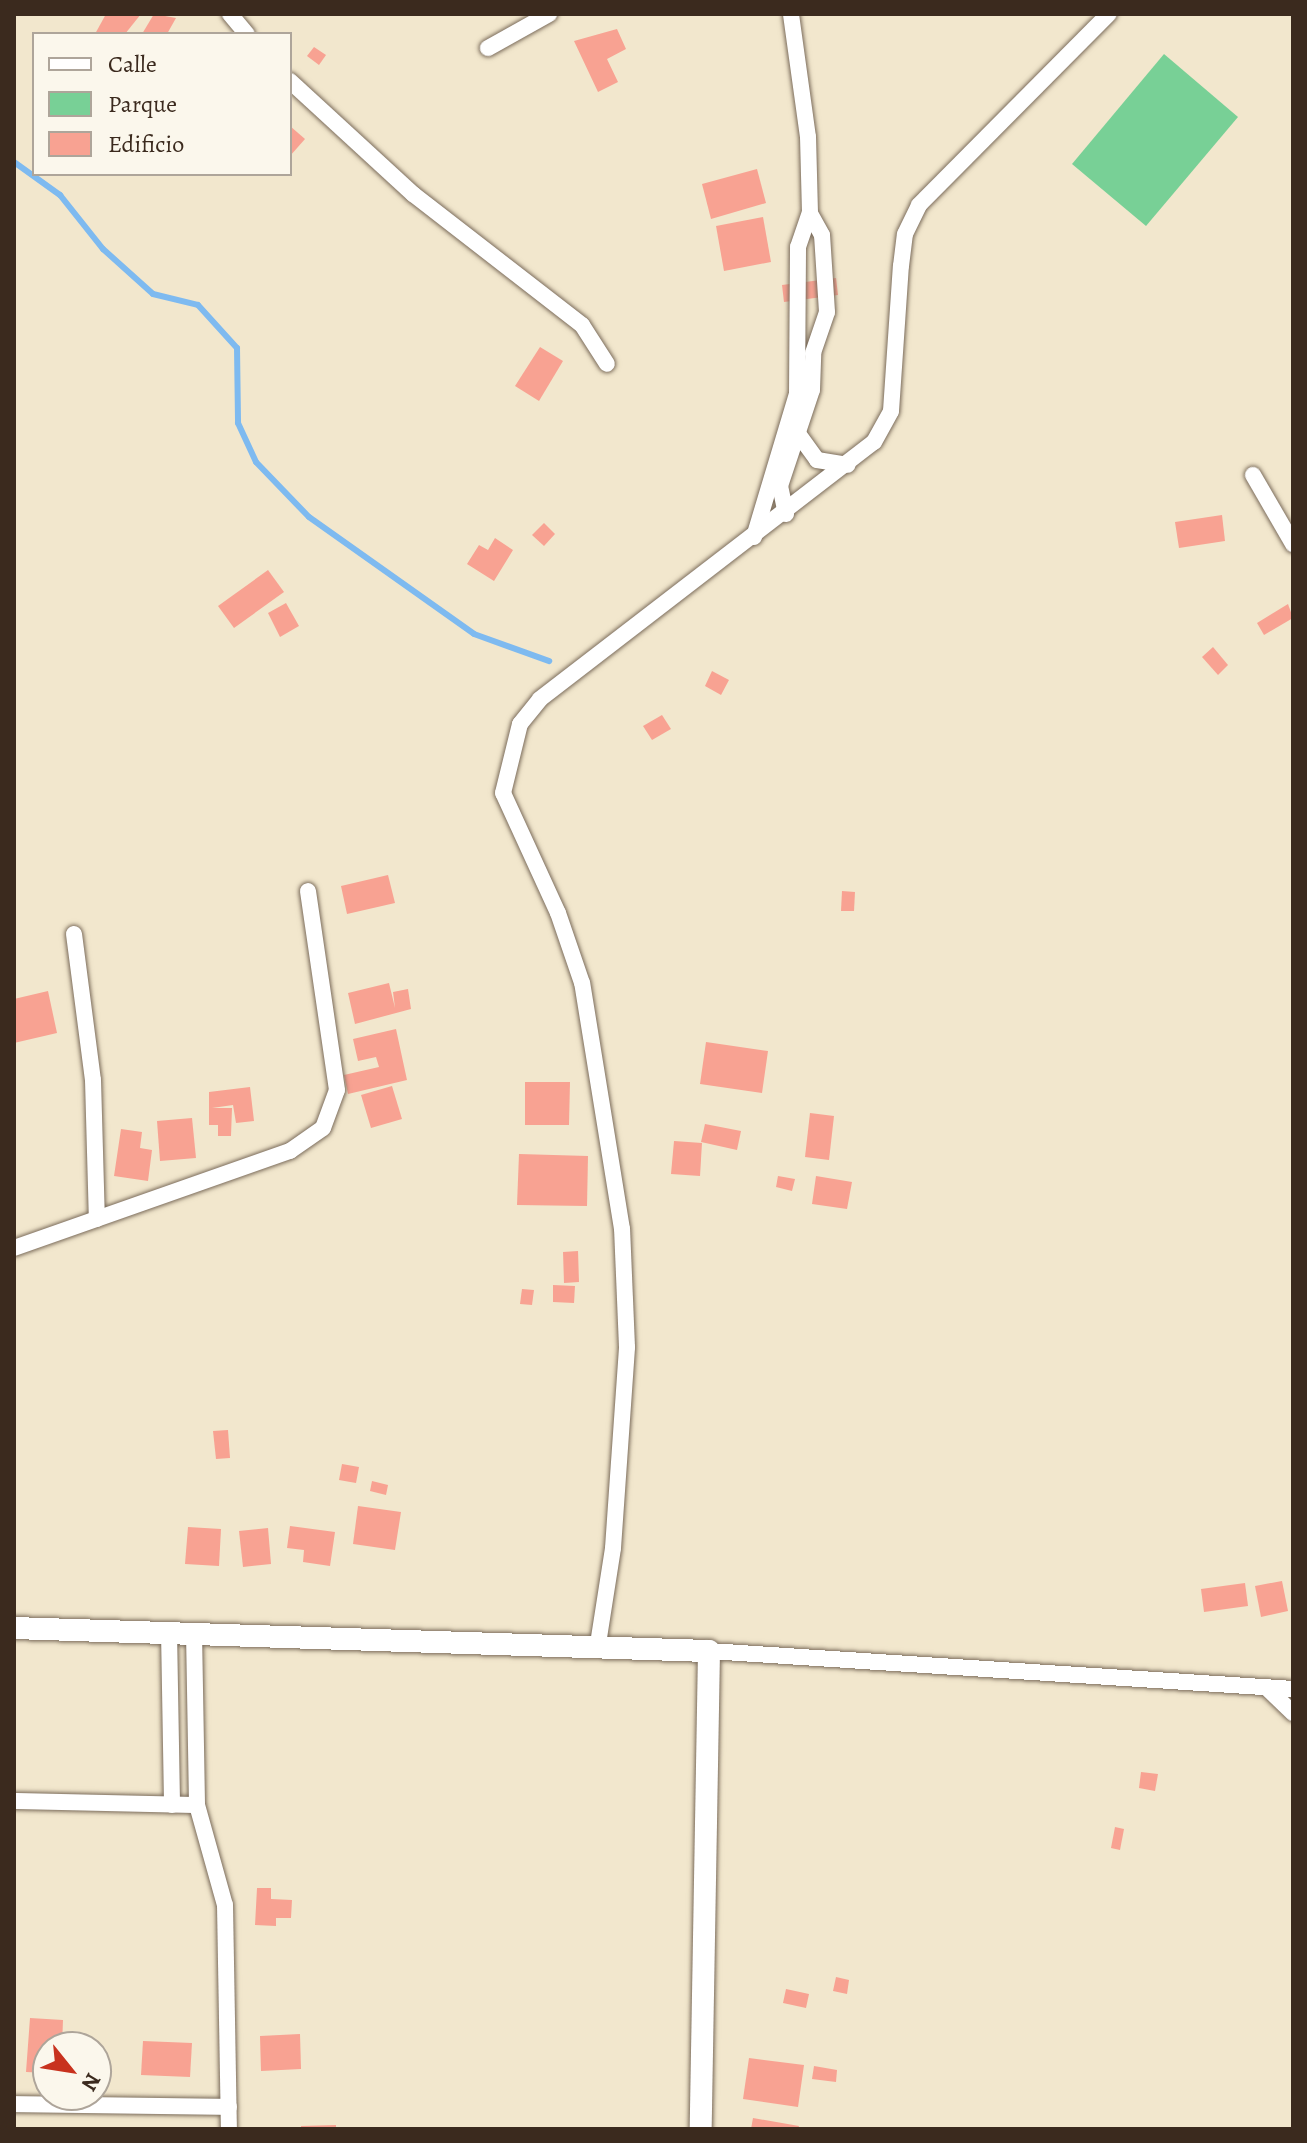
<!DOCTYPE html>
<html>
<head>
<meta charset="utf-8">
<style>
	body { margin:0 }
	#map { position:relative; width:1307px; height:2143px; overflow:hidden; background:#f2e7cd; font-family:Alegreya,serif }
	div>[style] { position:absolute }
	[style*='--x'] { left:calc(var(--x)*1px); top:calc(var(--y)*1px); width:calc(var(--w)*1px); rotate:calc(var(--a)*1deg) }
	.green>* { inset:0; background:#78d096 }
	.stream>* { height:6px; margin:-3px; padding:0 3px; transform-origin:3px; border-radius:3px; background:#7ebaf0 }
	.building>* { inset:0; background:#f8a292 }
	.roads { filter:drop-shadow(0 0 2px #7b6c5b) drop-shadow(0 0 2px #7b6c5b) }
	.street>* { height:16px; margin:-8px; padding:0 8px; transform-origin:8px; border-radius:8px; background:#fff }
	.secondary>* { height:22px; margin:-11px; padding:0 11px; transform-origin:11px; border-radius:11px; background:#fff }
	span { translate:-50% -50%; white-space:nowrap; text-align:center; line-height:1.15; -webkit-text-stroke:8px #fbf7ec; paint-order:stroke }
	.frame { position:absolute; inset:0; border:16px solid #3b2a1e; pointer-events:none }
	.legend { position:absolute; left:32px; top:32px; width:260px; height:144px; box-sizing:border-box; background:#fbf7ec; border:2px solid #aea59a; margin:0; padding:10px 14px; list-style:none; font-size:24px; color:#3b2a1e }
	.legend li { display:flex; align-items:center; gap:16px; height:40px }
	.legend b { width:40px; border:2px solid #aea59a }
	.north { position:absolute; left:32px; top:2031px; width:80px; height:80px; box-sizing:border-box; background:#fbf7ec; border:2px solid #aea59a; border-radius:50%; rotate:120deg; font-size:22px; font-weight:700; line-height:32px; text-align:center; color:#3b2a1e }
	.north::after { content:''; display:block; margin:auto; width:28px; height:36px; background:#c8321e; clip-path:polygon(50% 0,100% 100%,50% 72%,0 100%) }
</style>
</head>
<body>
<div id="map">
	<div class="green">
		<i style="clip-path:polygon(1164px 54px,1238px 117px,1146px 226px,1072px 164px)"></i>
	</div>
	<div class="stream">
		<i style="--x:14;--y:162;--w:57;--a:35.7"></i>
		<i style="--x:60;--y:195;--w:69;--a:51.5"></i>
		<i style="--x:103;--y:249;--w:67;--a:42"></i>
		<i style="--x:153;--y:294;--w:46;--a:13.7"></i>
		<i style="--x:198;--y:305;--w:58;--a:47.8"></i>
		<i style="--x:237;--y:348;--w:75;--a:89.2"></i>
		<i style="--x:238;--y:423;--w:43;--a:65.2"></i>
		<i style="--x:256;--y:462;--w:76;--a:46.1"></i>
		<i style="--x:309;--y:517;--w:202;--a:35.3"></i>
		<i style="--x:474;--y:634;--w:80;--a:19.8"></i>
	</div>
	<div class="building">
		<i style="clip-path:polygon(106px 14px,141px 14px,125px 34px,95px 34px)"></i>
		<i style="clip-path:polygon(154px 14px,176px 18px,167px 34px,142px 34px)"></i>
		<i style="clip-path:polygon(617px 29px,626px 49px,607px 59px,618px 82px,598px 92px,574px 41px)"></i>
		<i style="clip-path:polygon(314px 47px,326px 55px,319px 65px,307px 56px)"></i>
		<i style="clip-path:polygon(290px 126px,305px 139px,290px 156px)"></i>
		<i style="clip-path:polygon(757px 169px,766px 203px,711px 219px,702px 184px)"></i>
		<i style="clip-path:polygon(763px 217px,771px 262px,724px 271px,716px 226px)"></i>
		<i style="clip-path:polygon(836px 278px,838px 295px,784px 302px,782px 285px)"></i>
		<i style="clip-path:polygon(540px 347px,563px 361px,539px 401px,515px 386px)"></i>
		<i style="clip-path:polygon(1222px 515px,1225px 541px,1179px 548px,1175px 522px)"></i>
		<i style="clip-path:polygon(544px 523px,555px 534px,544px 546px,532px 535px)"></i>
		<i style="clip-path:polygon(495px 538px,513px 550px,494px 581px,467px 564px,479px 545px,488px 550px)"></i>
		<i style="clip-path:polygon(268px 570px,284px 592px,234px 628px,218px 606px)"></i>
		<i style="clip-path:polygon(286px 603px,299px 626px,280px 637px,268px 613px)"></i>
		<i style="clip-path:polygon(1288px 604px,1293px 618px,1264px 635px,1257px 623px)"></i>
		<i style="clip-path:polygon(1213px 647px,1228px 665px,1218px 675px,1202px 657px)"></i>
		<i style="clip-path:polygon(712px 671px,729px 680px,721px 695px,705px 686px)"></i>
		<i style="clip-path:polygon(662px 715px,671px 729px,652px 740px,643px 726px)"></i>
		<i style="clip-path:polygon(388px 875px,395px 903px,347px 914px,341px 886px)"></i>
		<i style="clip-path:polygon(842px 891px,855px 892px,854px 911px,841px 911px)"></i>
		<i style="clip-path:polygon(389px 983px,395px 1008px,393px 992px,408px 989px,411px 1009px,355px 1024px,348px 993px)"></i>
		<i style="clip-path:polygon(48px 991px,57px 1033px,14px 1043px,14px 999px)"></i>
		<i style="clip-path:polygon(396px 1029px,407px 1080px,348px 1094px,344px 1075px,379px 1067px,376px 1057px,358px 1061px,353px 1039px)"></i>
		<i style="clip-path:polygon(706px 1042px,768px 1051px,762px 1093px,700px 1084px)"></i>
		<i style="clip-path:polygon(525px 1082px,570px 1082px,569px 1125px,525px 1125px)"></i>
		<i style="clip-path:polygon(392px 1086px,402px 1119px,371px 1128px,361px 1095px)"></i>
		<i style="clip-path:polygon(250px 1087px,254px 1121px,236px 1123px,233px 1105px,212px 1108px,232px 1108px,231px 1136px,218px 1136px,218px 1125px,209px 1125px,209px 1092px)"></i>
		<i style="clip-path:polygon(810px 1113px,834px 1116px,829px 1160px,805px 1157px)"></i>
		<i style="clip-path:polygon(192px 1118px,196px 1158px,160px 1161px,157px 1121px)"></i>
		<i style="clip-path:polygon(705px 1124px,741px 1131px,737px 1150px,701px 1142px)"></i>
		<i style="clip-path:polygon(121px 1129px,142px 1132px,140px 1148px,152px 1150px,148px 1181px,114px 1176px)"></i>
		<i style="clip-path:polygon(674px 1141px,702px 1143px,700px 1176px,671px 1174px)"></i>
		<i style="clip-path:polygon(519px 1154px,588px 1156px,587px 1206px,517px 1205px)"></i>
		<i style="clip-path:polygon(778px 1176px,795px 1179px,792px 1191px,776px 1187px)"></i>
		<i style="clip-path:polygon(816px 1176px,852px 1182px,847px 1209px,812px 1204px)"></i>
		<i style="clip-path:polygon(578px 1251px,579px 1282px,564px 1283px,563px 1252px)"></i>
		<i style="clip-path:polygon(553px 1285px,575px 1286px,574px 1303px,553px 1302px)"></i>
		<i style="clip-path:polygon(522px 1289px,534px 1290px,532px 1305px,520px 1304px)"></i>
		<i style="clip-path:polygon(228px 1430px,230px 1458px,216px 1459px,213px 1431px)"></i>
		<i style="clip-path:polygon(342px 1464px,359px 1467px,356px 1483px,339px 1480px)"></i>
		<i style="clip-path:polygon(372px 1481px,388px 1485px,386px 1495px,370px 1491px)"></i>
		<i style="clip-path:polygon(358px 1506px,401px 1512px,395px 1550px,353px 1544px)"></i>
		<i style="clip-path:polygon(290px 1526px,335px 1532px,330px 1566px,303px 1562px,304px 1550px,287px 1548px)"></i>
		<i style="clip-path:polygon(188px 1527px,221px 1529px,219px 1566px,185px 1564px)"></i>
		<i style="clip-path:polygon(268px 1528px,271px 1564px,243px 1567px,239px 1531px)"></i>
		<i style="clip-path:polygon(1282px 1581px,1288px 1611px,1261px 1617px,1255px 1586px)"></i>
		<i style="clip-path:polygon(1245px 1583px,1248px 1606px,1204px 1612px,1201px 1589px)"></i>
		<i style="clip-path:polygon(1141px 1772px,1158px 1774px,1155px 1791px,1139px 1788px)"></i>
		<i style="clip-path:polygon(1115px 1827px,1124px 1829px,1120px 1850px,1111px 1848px)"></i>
		<i style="clip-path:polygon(257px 1888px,271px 1888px,271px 1899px,292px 1900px,291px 1918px,276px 1918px,276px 1926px,255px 1925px)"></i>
		<i style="clip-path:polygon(836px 1977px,849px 1980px,847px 1994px,833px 1991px)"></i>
		<i style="clip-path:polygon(786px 1989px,809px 1994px,806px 2008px,783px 2003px)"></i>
		<i style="clip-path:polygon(30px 2018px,63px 2020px,62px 2047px,48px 2047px,48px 2073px,26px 2072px)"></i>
		<i style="clip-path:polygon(300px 2034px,301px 2069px,261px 2071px,260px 2036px)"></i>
		<i style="clip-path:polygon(143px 2041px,192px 2043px,190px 2077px,141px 2075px)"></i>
		<i style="clip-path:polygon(749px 2058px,804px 2065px,798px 2107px,743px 2099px)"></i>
		<i style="clip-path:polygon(814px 2066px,837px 2070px,836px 2082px,812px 2079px)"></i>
		<i style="clip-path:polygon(753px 2118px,799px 2126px,798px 2129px,751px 2129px)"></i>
		<i style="clip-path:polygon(336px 2125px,336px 2129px,301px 2129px,301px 2126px)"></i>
	</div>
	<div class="roads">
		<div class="street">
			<i style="--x:230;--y:14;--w:26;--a:50"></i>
			<i style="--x:488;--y:48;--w:70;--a:-29.1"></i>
			<i style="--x:290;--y:81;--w:167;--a:42.6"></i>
			<i style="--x:413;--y:194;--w:214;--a:37.8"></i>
			<i style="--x:582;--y:325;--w:46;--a:57.3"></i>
			<i style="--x:799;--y:435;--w:31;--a:54"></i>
			<i style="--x:817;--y:460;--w:31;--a:9"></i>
			<i style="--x:1253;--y:475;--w:80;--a:59.9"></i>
			<i style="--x:786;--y:514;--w:29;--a:-102"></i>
			<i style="--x:780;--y:486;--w:101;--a:-71.6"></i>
			<i style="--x:812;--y:390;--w:37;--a:-88"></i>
			<i style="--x:813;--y:353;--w:43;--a:-71.1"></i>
			<i style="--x:827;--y:312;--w:77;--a:-93.7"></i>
			<i style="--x:822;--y:235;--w:25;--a:-119"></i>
			<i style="--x:754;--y:537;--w:149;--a:-73.3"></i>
			<i style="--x:797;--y:394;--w:147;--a:-89.6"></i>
			<i style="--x:798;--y:247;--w:36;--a:-71"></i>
			<i style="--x:810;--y:213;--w:76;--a:-91.5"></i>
			<i style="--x:808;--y:137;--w:124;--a:-97.9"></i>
			<i style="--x:74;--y:934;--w:147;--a:82.6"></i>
			<i style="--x:93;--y:1080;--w:139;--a:88.4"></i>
			<i style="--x:14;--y:1248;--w:293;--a:-19.4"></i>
			<i style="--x:290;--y:1151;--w:40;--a:-34.9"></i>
			<i style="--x:323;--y:1128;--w:40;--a:-69.8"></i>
			<i style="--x:337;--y:1090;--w:201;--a:-98.3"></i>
			<i style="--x:169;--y:1631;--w:174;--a:89"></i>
			<i style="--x:194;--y:1632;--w:173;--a:89"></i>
			<i style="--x:197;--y:1805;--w:104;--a:74.4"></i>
			<i style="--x:225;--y:1905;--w:224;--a:89"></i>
			<i style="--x:598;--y:1644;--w:97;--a:-81.1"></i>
			<i style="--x:613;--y:1548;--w:201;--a:-86"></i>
			<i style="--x:627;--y:1347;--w:118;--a:-92.4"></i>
			<i style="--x:622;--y:1229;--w:249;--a:-99.2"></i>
			<i style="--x:582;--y:983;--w:74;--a:-108.9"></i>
			<i style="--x:558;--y:913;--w:132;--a:-114.6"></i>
			<i style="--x:503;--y:793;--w:71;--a:-76.2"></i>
			<i style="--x:520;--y:724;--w:32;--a:-51"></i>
			<i style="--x:540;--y:699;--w:421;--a:-37.6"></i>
			<i style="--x:874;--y:442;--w:35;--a:-61"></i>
			<i style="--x:891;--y:411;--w:145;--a:-86.1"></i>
			<i style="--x:901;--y:266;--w:32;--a:-83"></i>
			<i style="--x:905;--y:234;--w:32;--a:-64"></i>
			<i style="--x:919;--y:205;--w:269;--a:-45.2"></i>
			<i style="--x:709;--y:1651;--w:585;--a:3.72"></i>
			<i style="--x:1267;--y:1688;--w:36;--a:44"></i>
			<i style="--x:14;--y:1801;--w:183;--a:1.3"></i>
			<i style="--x:14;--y:2104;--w:215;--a:0.8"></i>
		</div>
		<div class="secondary">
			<i style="--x:14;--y:1628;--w:695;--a:1.9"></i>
			<i style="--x:709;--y:1651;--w:478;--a:91"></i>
		</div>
	</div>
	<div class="frame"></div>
	<ul class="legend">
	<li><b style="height:10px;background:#fff"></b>Calle</li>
	<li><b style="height:22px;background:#78d096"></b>Parque</li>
	<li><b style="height:22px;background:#f8a292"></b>Edificio</li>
	</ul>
	<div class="north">N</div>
</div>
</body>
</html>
